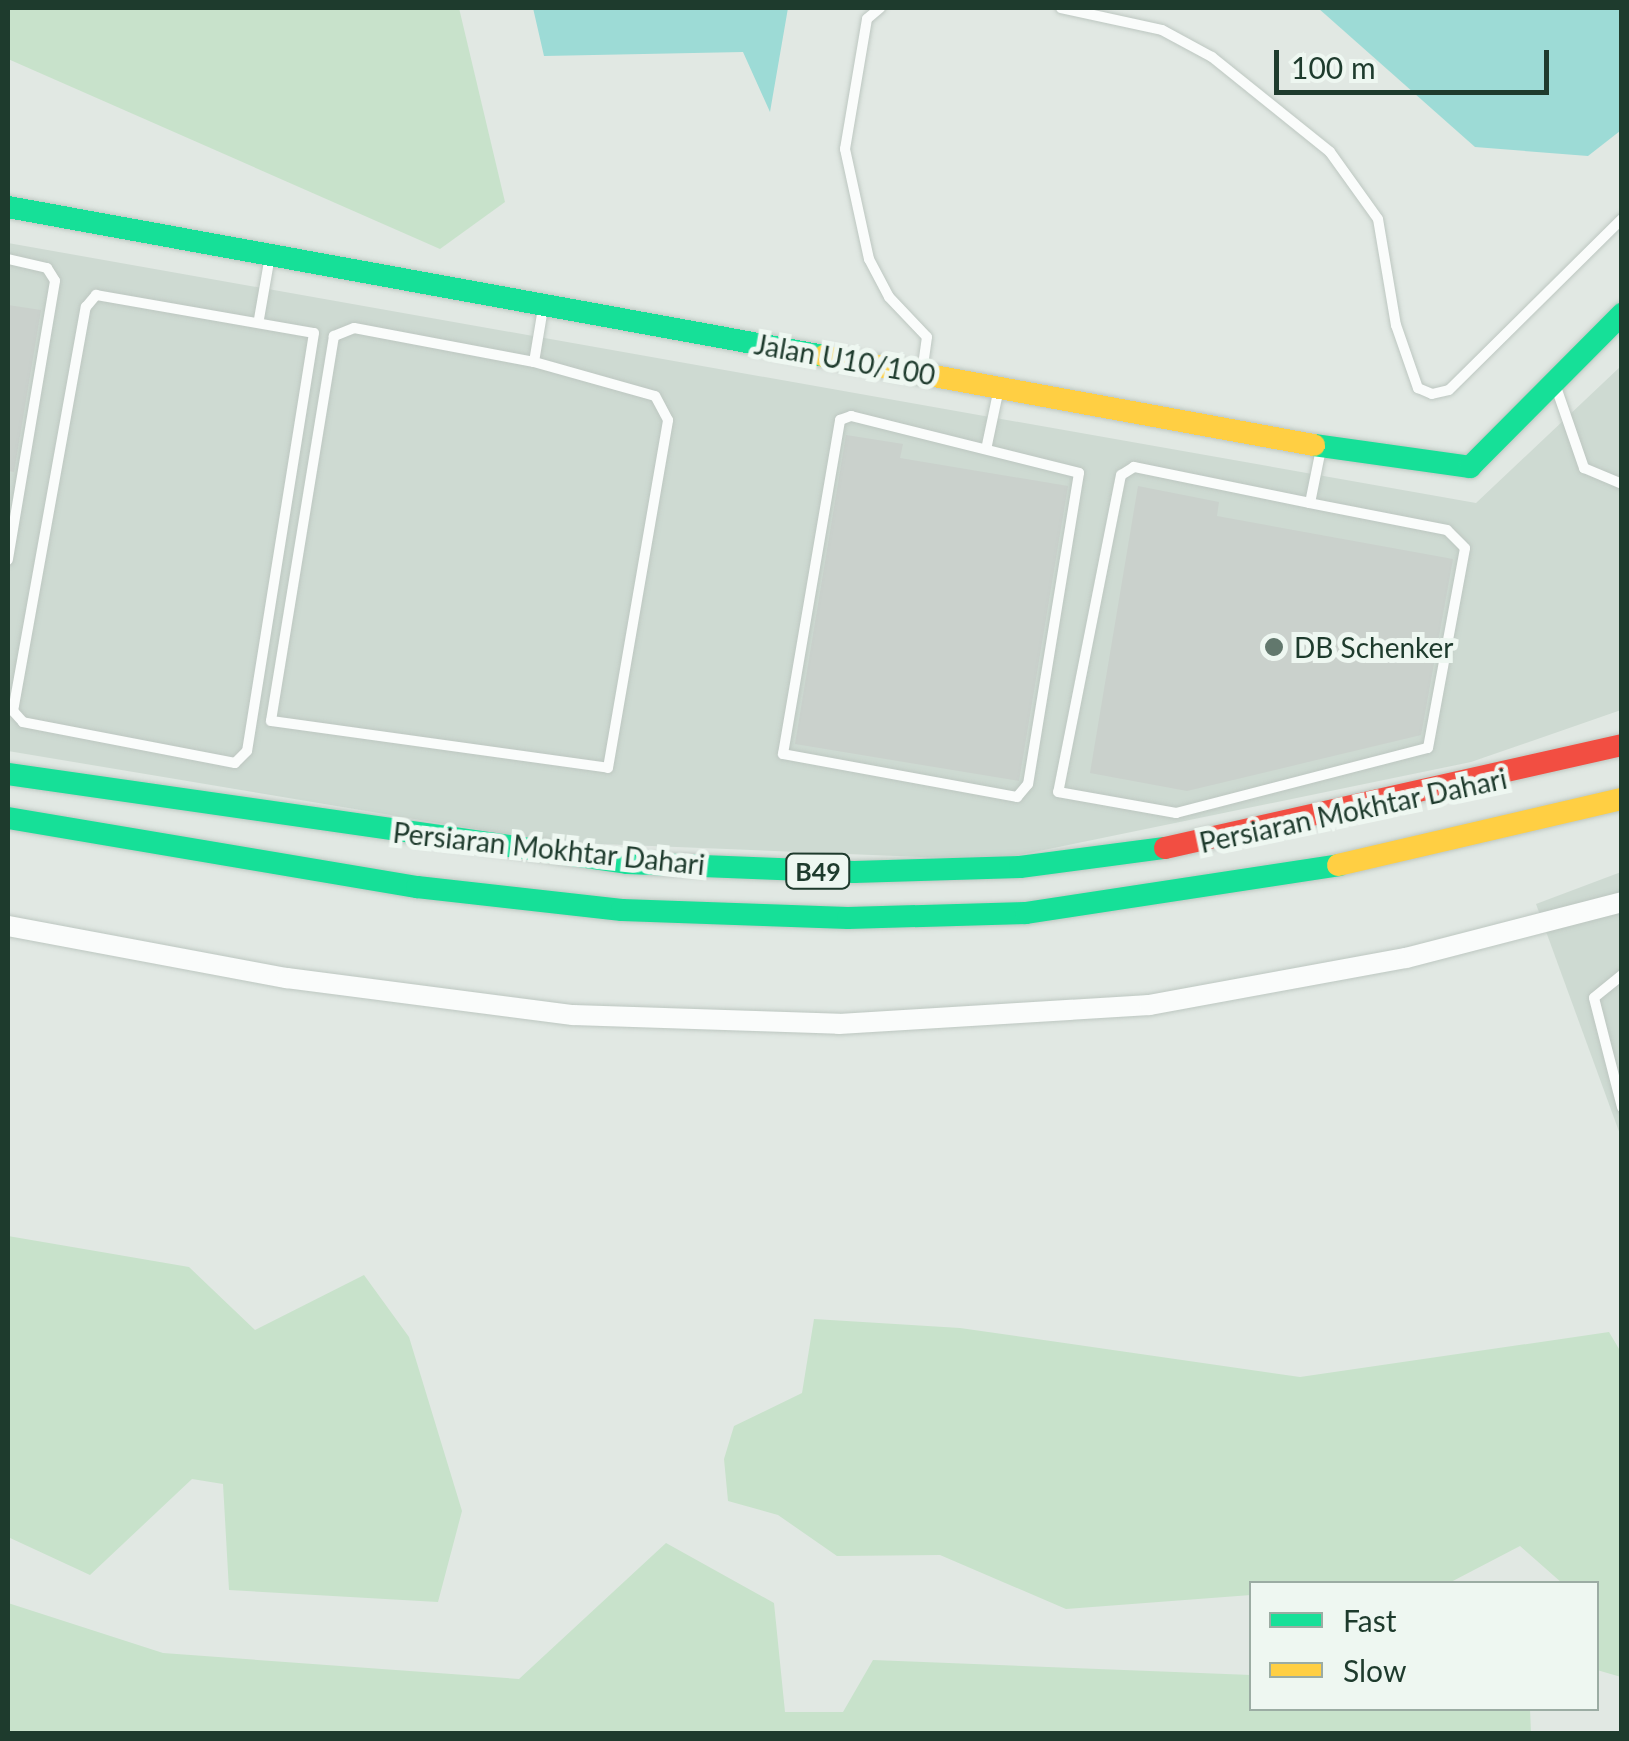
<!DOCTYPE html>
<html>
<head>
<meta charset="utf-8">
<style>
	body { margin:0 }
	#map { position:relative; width:1629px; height:1741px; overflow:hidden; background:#e1e8e3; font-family:Lato,sans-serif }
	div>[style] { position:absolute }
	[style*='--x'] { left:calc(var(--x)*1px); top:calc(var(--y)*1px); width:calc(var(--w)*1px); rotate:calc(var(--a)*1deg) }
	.built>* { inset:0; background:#cedad2 }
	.green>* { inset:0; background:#c8e2cb }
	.water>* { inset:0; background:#9ddbd6 }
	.building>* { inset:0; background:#cad1cc }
	.roads { filter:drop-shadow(0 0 2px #bdc7c1) drop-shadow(0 0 2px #bdc7c1) }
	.lane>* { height:10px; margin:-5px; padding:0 5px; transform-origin:5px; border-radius:5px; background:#fafcfb }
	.street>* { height:20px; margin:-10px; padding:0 10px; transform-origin:10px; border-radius:10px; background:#fafcfb }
	.fast>* { height:22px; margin:-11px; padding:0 11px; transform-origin:11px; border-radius:11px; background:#16e098 }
	.slow>* { height:22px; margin:-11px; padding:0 11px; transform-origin:11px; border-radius:11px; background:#ffcf43 }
	.jam>* { height:22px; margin:-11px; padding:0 11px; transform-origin:11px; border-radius:11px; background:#f24e42 }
	.dots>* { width:28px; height:28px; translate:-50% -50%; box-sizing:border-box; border:5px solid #eef7f1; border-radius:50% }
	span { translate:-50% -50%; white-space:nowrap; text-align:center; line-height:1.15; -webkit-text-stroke:10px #eef7f1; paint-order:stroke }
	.shield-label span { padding:2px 8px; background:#eef7f1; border:2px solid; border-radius:8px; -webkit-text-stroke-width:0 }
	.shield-label { font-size:25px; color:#1e3b2d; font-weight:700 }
	.street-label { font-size:28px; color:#1e3b2d }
	.poi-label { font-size:28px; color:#1e3b2d }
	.left { translate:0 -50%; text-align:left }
	.frame { position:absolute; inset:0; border:10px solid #1e3b2d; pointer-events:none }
	.legend { position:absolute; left:1249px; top:1581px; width:350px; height:130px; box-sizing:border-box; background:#eef7f1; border:2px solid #9baca3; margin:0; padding:12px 18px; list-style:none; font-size:30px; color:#1e3b2d }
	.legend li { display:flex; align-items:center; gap:20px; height:50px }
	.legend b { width:50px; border:2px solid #9baca3 }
	.scale { position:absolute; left:1274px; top:50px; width:275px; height:45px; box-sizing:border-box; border:5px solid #1e3b2d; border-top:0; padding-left:12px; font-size:30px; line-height:35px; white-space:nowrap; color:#1e3b2d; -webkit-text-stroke:8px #eef7f1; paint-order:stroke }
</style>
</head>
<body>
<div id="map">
	<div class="built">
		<i style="clip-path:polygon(8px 243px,1476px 503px,1621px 366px,1621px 710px,1471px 762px,995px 860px,552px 842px,8px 751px)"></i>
		<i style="clip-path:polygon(1621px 872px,1621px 1137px,1536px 904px)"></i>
	</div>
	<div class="green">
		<i style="clip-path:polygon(8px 8px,459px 8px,505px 202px,440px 249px,8px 59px)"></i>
		<i style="clip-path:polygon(8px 1236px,189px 1267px,255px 1330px,364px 1275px,409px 1337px,462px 1511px,438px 1602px,229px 1590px,223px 1484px,192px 1479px,90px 1575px,8px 1537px)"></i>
		<i style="clip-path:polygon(814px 1319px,960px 1328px,1300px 1377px,1609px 1332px,1622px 1354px,1621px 1677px,1597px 1670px,1596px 1584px,1562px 1583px,1520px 1546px,1449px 1583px,1252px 1584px,1251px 1595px,1066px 1609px,940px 1555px,837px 1556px,778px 1515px,728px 1501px,724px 1459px,734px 1426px,802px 1393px)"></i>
		<i style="clip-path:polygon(666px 1543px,774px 1603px,785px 1712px,843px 1712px,873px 1660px,1251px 1675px,1252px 1708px,1530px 1709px,1531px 1733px,8px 1733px,8px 1603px,163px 1653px,519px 1679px)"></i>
	</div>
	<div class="water">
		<i style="clip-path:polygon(533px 8px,788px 8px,770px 112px,743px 52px,544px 56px)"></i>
		<i style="clip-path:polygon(1318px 8px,1621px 8px,1620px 131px,1588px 156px,1475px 147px)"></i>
	</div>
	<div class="building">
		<i style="clip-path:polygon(8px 305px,41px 310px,14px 472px,8px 471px)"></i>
		<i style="clip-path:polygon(846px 435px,903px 444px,900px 458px,1068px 486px,1019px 781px,795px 744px)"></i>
		<i style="clip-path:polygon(1138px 486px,1219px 502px,1217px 516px,1453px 559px,1421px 735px,1187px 791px,1090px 773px)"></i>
	</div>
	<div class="roads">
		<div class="lane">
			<i style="--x:880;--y:8;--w:17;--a:140"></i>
			<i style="--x:867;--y:19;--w:132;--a:99.6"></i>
			<i style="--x:845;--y:149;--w:113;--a:77.7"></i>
			<i style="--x:869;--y:259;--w:43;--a:62.2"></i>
			<i style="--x:889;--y:297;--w:55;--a:46.5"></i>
			<i style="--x:927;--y:337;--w:35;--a:98"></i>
			<i style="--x:1061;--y:8;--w:103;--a:12.3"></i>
			<i style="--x:1162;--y:30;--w:57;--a:28.4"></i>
			<i style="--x:1212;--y:57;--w:151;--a:38.8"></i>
			<i style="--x:1330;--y:152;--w:82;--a:54.4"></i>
			<i style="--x:1378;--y:219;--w:108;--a:80.4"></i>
			<i style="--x:1396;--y:325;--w:67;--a:70.8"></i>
			<i style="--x:1418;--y:388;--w:15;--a:23"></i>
			<i style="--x:1432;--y:394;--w:17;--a:-13"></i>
			<i style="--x:1449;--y:390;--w:243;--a:-44.7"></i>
			<i style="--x:8;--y:259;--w:40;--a:13"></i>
			<i style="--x:47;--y:268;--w:15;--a:58"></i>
			<i style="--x:55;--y:281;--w:283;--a:99.6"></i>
			<i style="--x:96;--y:295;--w:221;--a:9.9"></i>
			<i style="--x:314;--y:333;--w:423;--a:99.1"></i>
			<i style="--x:247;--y:751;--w:17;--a:135"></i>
			<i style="--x:235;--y:763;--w:216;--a:-169.1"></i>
			<i style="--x:23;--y:722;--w:15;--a:-132"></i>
			<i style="--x:13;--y:711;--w:411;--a:-79.8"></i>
			<i style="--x:86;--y:307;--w:16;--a:-50"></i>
			<i style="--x:259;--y:319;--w:64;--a:-80.1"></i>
			<i style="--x:534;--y:362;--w:183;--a:-169.3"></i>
			<i style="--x:354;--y:328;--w:22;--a:158"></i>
			<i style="--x:334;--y:336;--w:390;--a:99.3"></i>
			<i style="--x:271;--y:721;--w:340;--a:7.9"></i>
			<i style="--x:608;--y:768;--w:353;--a:-80.2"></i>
			<i style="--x:668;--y:420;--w:27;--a:-118"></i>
			<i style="--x:655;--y:396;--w:126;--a:-164.3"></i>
			<i style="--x:534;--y:362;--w:55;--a:-80.5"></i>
			<i style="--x:1556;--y:387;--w:86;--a:70.9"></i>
			<i style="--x:1584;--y:468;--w:41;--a:22.8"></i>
			<i style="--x:851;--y:416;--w:235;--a:14"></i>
			<i style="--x:1079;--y:473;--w:315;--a:99.3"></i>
			<i style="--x:1028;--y:784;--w:17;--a:130"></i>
			<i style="--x:1017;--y:797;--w:238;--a:-169.6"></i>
			<i style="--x:783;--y:754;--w:339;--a:-80.3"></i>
			<i style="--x:840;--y:420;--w:12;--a:-20"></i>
			<i style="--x:987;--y:445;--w:58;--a:-78.1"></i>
			<i style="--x:1310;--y:503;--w:180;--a:-168.4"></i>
			<i style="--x:1134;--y:467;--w:15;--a:148"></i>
			<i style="--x:1121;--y:475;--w:323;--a:101.2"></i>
			<i style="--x:1058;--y:792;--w:120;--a:10.1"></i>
			<i style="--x:1176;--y:813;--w:260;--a:-14.5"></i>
			<i style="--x:1428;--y:748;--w:203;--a:-79.5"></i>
			<i style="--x:1465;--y:548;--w:25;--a:-135"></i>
			<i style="--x:1447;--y:530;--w:140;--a:-168.9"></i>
			<i style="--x:1310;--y:503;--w:55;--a:-78.5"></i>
			<i style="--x:1622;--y:975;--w:36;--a:141"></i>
			<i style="--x:1594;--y:998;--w:113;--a:75.6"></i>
		</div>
		<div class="street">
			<i style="--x:8;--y:926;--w:284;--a:10.6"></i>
			<i style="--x:287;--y:978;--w:288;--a:7.4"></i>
			<i style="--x:573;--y:1015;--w:266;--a:1.9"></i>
			<i style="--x:839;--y:1024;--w:311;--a:-3.5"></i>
			<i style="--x:1149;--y:1005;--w:261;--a:-10.4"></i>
			<i style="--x:1406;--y:958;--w:223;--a:-14.5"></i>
		</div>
		<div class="fast">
			<i style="--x:8;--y:207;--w:829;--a:10.35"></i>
			<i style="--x:1314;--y:445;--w:158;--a:8"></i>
			<i style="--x:1470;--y:467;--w:216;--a:-45.2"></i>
			<i style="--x:8;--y:774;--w:625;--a:8.18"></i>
			<i style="--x:627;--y:863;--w:227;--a:2.3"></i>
			<i style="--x:854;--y:872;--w:166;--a:-1.7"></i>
			<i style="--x:1020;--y:867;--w:146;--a:-7.5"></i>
			<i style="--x:8;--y:818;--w:415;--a:9.6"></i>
			<i style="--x:417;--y:887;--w:206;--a:6.4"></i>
			<i style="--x:622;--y:910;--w:226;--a:2"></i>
			<i style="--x:848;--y:918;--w:178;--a:-1.6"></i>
			<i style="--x:1026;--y:913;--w:316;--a:-8.7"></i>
		</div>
		<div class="slow">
			<i style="--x:824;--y:356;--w:498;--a:10.3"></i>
			<i style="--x:1338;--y:865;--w:292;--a:-13.1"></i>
		</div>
		<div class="jam">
			<i style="--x:1165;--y:848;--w:468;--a:-12.7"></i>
		</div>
	</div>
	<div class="dots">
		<i style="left:1274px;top:647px;background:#62786d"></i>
	</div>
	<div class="shield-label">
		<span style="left:818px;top:871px">B49</span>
	</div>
	<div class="street-label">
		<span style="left:845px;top:359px;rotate:10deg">Jalan U10/100</span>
		<span style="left:1353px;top:810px;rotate:-12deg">Persiaran Mokhtar Dahari</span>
		<span style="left:549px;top:848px;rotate:6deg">Persiaran Mokhtar Dahari</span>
	</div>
	<div class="poi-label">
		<span class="left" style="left:1294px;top:647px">DB Schenker</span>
	</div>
	<div class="frame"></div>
	<ul class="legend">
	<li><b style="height:12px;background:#16e098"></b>Fast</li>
	<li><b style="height:12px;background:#ffcf43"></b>Slow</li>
	</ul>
	<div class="scale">100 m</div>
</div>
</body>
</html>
